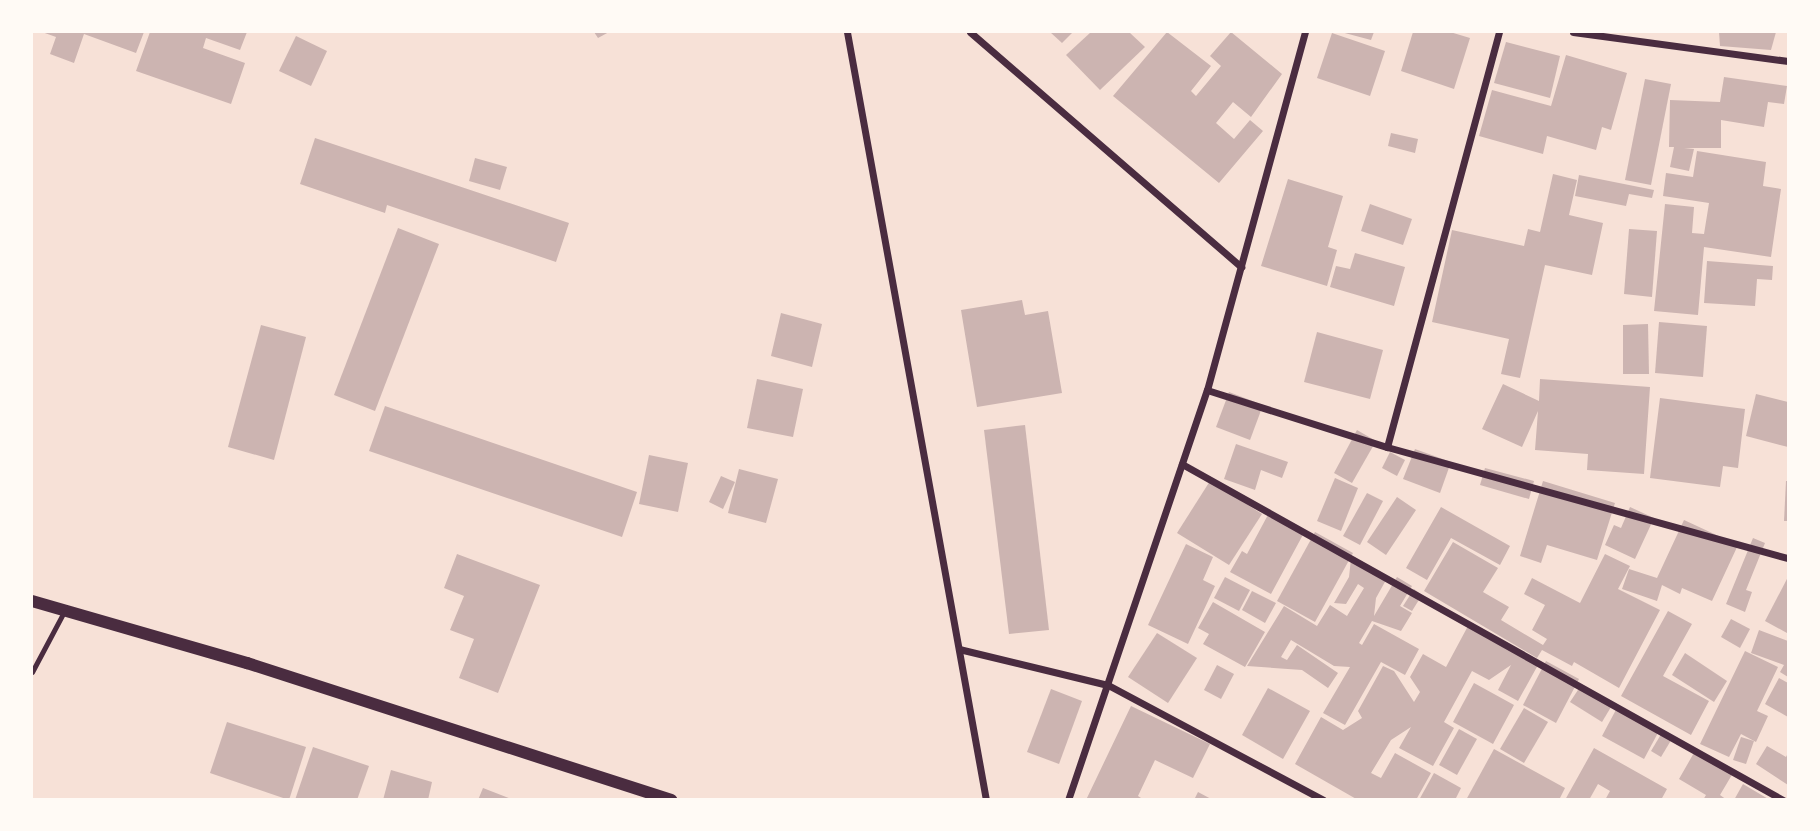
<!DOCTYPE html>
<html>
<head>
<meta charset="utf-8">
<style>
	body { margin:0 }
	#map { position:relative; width:1820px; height:831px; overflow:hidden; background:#f7e1d7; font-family:Poppins,sans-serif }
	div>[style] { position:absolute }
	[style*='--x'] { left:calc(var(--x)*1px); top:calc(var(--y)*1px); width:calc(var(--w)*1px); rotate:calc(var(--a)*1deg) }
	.building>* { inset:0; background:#ccb4b1 }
	.service>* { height:5px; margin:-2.5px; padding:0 2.5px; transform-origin:2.5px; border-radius:2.5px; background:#4a2c40 }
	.minor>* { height:7px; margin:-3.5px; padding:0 3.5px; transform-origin:3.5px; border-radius:3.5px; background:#4a2c40 }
	.tertiary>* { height:12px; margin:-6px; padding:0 6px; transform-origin:6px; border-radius:6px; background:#4a2c40 }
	span { translate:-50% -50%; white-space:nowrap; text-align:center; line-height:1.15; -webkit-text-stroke:5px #fffaf5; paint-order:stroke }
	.frame { position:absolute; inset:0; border:33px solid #fffaf5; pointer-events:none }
</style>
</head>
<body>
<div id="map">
	<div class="building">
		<i style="clip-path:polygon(42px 32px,144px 32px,136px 53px,84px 34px,74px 63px,50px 54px,56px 37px)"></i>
		<i style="clip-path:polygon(150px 32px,247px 32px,240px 50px,206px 38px,203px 48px,245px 63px,231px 104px,136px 71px)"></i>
		<i style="clip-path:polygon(594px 32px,609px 32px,598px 38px)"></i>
		<i style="clip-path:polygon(1050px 32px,1073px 32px,1062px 43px)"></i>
		<i style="clip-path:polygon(1091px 32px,1129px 32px,1145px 47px,1100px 90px,1066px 55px)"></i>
		<i style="clip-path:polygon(1167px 32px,1211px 66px,1191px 91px,1196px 96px,1221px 66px,1210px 56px,1231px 32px,1282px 74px,1251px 117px,1233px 102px,1216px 123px,1234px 139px,1250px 120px,1263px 131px,1219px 183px,1113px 96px)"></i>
		<i style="clip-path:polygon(1341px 32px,1374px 32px,1371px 40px)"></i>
		<i style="clip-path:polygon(1413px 32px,1450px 32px,1470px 38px,1454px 89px,1401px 71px)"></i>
		<i style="clip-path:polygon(1719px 32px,1776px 32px,1771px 50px,1720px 46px)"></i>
		<i style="clip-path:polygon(1332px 33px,1385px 51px,1370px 96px,1317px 78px)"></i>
		<i style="clip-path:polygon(296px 36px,327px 51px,311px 86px,279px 71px)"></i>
		<i style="clip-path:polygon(1506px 42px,1560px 56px,1550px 98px,1494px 83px)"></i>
		<i style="clip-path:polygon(1566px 55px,1627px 73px,1611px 130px,1602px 127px,1596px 150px,1547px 136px,1543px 154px,1479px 136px,1492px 90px,1551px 106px)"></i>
		<i style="clip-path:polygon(1724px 77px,1787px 86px,1784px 104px,1768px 102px,1764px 127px,1721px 120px,1721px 148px,1684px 148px,1694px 149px,1689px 171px,1670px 167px,1674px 147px,1669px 147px,1670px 100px,1720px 102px)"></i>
		<i style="clip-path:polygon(1645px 79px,1671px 84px,1651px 185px,1625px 180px)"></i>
		<i style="clip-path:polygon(1391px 133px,1418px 139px,1415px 153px,1388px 146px)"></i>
		<i style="clip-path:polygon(315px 138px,569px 223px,556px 262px,387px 205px,385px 213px,300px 184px)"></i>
		<i style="clip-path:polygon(1697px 151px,1766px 162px,1763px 186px,1781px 189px,1771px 257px,1704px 247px,1698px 315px,1654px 311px,1665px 204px,1694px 207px,1692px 233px,1704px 234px,1709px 203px,1663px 196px,1666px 173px,1693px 177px)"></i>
		<i style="clip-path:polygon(475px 158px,507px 167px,500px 190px,469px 181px)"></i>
		<i style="clip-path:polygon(1553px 174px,1577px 180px,1569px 215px,1603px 223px,1592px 275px,1545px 265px,1520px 378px,1501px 374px,1509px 339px,1432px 322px,1452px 230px,1524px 246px,1528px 229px,1540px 232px)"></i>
		<i style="clip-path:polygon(1579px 175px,1654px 190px,1652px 198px,1629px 194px,1626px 206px,1575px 196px)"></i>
		<i style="clip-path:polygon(1288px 179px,1343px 196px,1328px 247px,1337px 250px,1327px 286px,1261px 266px)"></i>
		<i style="clip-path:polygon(1370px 204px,1412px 219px,1403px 245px,1361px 231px)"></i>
		<i style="clip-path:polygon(398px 228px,439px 244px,375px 411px,334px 395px)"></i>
		<i style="clip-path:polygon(1629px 229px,1657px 231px,1652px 297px,1624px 294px)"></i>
		<i style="clip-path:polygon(1355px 253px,1405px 267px,1394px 306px,1330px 287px,1336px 266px,1350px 269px)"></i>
		<i style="clip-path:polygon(1707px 261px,1773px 266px,1772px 280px,1757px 279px,1755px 306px,1704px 303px)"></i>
		<i style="clip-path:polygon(1022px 300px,1025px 315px,1048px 311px,1062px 393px,977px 407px,961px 310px)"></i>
		<i style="clip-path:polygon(781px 313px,822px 324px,812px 367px,771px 356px)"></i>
		<i style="clip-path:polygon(1659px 322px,1707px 326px,1703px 377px,1655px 373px)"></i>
		<i style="clip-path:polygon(1648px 324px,1649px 374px,1623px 374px,1623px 325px)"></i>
		<i style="clip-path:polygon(261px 325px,306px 337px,274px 460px,228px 447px)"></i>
		<i style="clip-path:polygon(1317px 332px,1383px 350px,1370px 399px,1304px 382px)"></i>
		<i style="clip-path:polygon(757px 379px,803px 389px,793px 437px,747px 428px)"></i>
		<i style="clip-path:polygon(1540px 379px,1650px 387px,1644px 474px,1587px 470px,1588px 454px,1535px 450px,1538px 411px,1522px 447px,1482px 429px,1503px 384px,1539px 401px)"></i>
		<i style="clip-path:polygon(1229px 392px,1263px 405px,1250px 440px,1216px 427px)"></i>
		<i style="clip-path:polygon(1756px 394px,1788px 402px,1788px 447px,1746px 436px)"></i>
		<i style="clip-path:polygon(1660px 398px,1745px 409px,1738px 468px,1723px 466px,1720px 487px,1650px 478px)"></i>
		<i style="clip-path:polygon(385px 406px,637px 492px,622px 537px,369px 451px)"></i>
		<i style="clip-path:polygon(1025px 425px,1049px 630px,1009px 634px,984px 430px)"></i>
		<i style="clip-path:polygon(1357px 430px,1376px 441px,1352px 483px,1334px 473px)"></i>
		<i style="clip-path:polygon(1236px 444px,1288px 462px,1282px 478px,1261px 470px,1255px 490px,1224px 479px)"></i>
		<i style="clip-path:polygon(1415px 449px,1451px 462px,1440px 493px,1403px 479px)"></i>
		<i style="clip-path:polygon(1390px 452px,1405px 460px,1397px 476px,1382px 468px)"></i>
		<i style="clip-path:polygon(649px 455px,688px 463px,678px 512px,639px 504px)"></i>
		<i style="clip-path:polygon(1485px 468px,1534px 481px,1529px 499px,1480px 485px)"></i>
		<i style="clip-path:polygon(739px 469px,778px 479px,766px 523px,728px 513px)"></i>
		<i style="clip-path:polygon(721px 476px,735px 482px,723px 509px,709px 502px)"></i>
		<i style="clip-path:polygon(1335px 478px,1358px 488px,1341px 531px,1317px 521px)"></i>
		<i style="clip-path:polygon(1210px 481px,1262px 514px,1229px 565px,1177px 533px)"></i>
		<i style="clip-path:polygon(1543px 481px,1615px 503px,1597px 560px,1547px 545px,1541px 563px,1520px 556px)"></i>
		<i style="clip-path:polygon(1786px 481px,1788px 481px,1788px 521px,1784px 521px)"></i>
		<i style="clip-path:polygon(1367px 493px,1383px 501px,1360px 545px,1343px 536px)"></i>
		<i style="clip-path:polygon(1397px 497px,1416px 510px,1386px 555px,1367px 542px)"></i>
		<i style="clip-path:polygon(1441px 507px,1510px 546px,1500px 565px,1451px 538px,1427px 580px,1406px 568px)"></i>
		<i style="clip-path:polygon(1630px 507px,1654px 518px,1635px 559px,1605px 545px,1614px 525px,1621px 528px)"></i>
		<i style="clip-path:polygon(1270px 511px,1305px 531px,1271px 594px,1230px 572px,1242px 551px,1247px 554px)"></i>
		<i style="clip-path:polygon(1684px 520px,1738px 545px,1712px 601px,1682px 588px,1680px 594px,1662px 585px,1657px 601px,1622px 589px,1629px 569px,1657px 578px)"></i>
		<i style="clip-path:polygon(1315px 532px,1353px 553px,1315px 622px,1277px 601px)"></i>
		<i style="clip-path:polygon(1753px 538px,1765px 543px,1746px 590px,1752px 592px,1745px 612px,1726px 604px)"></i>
		<i style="clip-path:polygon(1453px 542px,1498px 568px,1483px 592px,1509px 607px,1501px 620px,1543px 645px,1547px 639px,1532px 630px,1545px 605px,1524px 594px,1532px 578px,1580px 603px,1605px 554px,1630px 566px,1618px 589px,1660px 610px,1619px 688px,1574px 662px,1572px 666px,1542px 650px,1537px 658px,1424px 591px)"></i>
		<i style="clip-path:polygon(1186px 544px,1213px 557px,1203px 580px,1215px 586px,1188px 644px,1148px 625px)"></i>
		<i style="clip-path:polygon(457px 554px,540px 585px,498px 693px,459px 678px,474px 639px,450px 630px,464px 596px,444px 588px)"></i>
		<i style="clip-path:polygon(1351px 559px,1386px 580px,1376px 598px,1374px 616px,1397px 577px,1412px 586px,1400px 606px,1412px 613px,1401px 631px,1372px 621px,1359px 643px,1362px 645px,1374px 624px,1419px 649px,1405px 675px,1381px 662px,1345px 725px,1323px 713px,1350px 667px,1334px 666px,1291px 640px,1281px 657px,1287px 660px,1297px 645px,1338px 673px,1328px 688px,1302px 670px,1247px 666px,1284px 606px,1317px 626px,1330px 605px,1347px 616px,1364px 588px,1358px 584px,1346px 604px,1334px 603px,1349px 577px)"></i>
		<i style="clip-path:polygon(1225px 577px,1250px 590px,1239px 611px,1214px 598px)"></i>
		<i style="clip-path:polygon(1788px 577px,1788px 630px,1787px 633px,1765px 621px)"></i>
		<i style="clip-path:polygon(1414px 589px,1422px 595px,1412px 611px,1403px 606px)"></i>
		<i style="clip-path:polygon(1252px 591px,1276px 603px,1265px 623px,1242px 610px)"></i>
		<i style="clip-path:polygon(1213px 602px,1265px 632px,1245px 667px,1203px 644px,1209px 634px,1198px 628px)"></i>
		<i style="clip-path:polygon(1668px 611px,1692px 624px,1663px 676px,1709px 701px,1691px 735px,1621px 696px)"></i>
		<i style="clip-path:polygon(1731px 619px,1750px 629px,1740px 648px,1721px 637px)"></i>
		<i style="clip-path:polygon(1468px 626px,1538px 665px,1518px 701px,1498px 690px,1511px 665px,1489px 680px,1472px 671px,1444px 722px,1454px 728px,1433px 766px,1399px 748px,1411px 727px,1391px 740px,1371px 773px,1381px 778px,1395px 753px,1431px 773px,1416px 800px,1358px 800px,1295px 764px,1321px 717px,1343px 730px,1362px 718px,1358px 711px,1383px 666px,1394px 671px,1414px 702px,1420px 692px,1410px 677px,1423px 654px,1446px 667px)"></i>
		<i style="clip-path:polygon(1759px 630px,1788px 641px,1788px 677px,1780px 672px,1784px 665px,1751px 653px)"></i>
		<i style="clip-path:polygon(1157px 633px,1197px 658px,1168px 703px,1128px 677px)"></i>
		<i style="clip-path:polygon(1745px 651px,1778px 667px,1757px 711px,1768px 716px,1756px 742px,1741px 734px,1729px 757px,1700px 744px)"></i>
		<i style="clip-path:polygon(1685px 653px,1727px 681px,1714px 702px,1672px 675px)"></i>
		<i style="clip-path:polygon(1546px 661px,1579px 679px,1556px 723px,1523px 705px)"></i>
		<i style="clip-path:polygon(1217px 665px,1234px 674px,1221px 699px,1204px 690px)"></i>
		<i style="clip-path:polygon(1779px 678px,1788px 683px,1788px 717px,1765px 704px)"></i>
		<i style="clip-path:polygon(1474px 683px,1514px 705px,1493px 744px,1453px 722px)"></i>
		<i style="clip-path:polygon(1580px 687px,1611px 707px,1602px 722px,1570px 702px)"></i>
		<i style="clip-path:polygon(1268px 688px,1310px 711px,1283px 759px,1242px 735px)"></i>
		<i style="clip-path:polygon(1051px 689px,1082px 701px,1059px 764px,1027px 752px)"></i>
		<i style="clip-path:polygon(1131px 706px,1210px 744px,1193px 778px,1155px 760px,1138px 796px,1144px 800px,1086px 800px)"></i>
		<i style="clip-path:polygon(1618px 706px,1660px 729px,1644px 759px,1602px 736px)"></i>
		<i style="clip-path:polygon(1524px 708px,1548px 722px,1524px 763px,1500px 749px)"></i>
		<i style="clip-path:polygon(227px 722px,306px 747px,289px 800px,210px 773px)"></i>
		<i style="clip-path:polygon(1459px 729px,1477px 739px,1457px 775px,1439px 765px)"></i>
		<i style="clip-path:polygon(1663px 731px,1673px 737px,1661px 757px,1651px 751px)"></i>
		<i style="clip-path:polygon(1741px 737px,1754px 741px,1746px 764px,1733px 760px)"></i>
		<i style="clip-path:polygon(1767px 746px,1786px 757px,1788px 753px,1788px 785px,1756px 764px)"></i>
		<i style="clip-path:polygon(313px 747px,369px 766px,357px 800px,295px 800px)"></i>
		<i style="clip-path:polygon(1594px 748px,1667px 789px,1661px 800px,1605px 800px,1610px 791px,1598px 784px,1589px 800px,1565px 800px)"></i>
		<i style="clip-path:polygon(1494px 749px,1565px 788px,1559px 800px,1466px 800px)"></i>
		<i style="clip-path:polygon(1695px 751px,1733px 773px,1720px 795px,1727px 800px,1703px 800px,1706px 795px,1679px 779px)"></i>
		<i style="clip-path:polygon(391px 770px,432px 782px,428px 800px,383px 800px)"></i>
		<i style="clip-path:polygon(1434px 773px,1461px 788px,1455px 800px,1419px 800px)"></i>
		<i style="clip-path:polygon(1743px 784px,1770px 800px,1734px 800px)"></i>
		<i style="clip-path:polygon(483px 788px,511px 799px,511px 800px,478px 800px)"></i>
		<i style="clip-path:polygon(1198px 792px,1213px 800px,1194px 800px)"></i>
	</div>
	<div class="service">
		<i style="--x:32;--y:672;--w:70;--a:-62"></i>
	</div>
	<div class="minor">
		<i style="--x:847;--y:32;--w:780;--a:79.74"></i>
		<i style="--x:970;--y:32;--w:359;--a:40.9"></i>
		<i style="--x:1573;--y:32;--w:217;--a:7.7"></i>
		<i style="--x:1207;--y:390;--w:189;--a:17.6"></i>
		<i style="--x:1387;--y:447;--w:416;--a:15.5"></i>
		<i style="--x:1387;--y:447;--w:430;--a:-74.9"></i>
		<i style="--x:1182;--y:464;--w:689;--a:29.21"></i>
		<i style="--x:959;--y:649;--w:153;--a:13.6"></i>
		<i style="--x:1108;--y:685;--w:244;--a:28.1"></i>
		<i style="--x:1068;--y:800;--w:433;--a:-71.3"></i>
		<i style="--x:1207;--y:390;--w:371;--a:-74.7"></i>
	</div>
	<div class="tertiary">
		<i style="--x:32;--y:601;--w:224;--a:16.1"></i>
		<i style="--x:247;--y:663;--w:446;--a:17.9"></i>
	</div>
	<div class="frame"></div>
</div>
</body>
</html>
